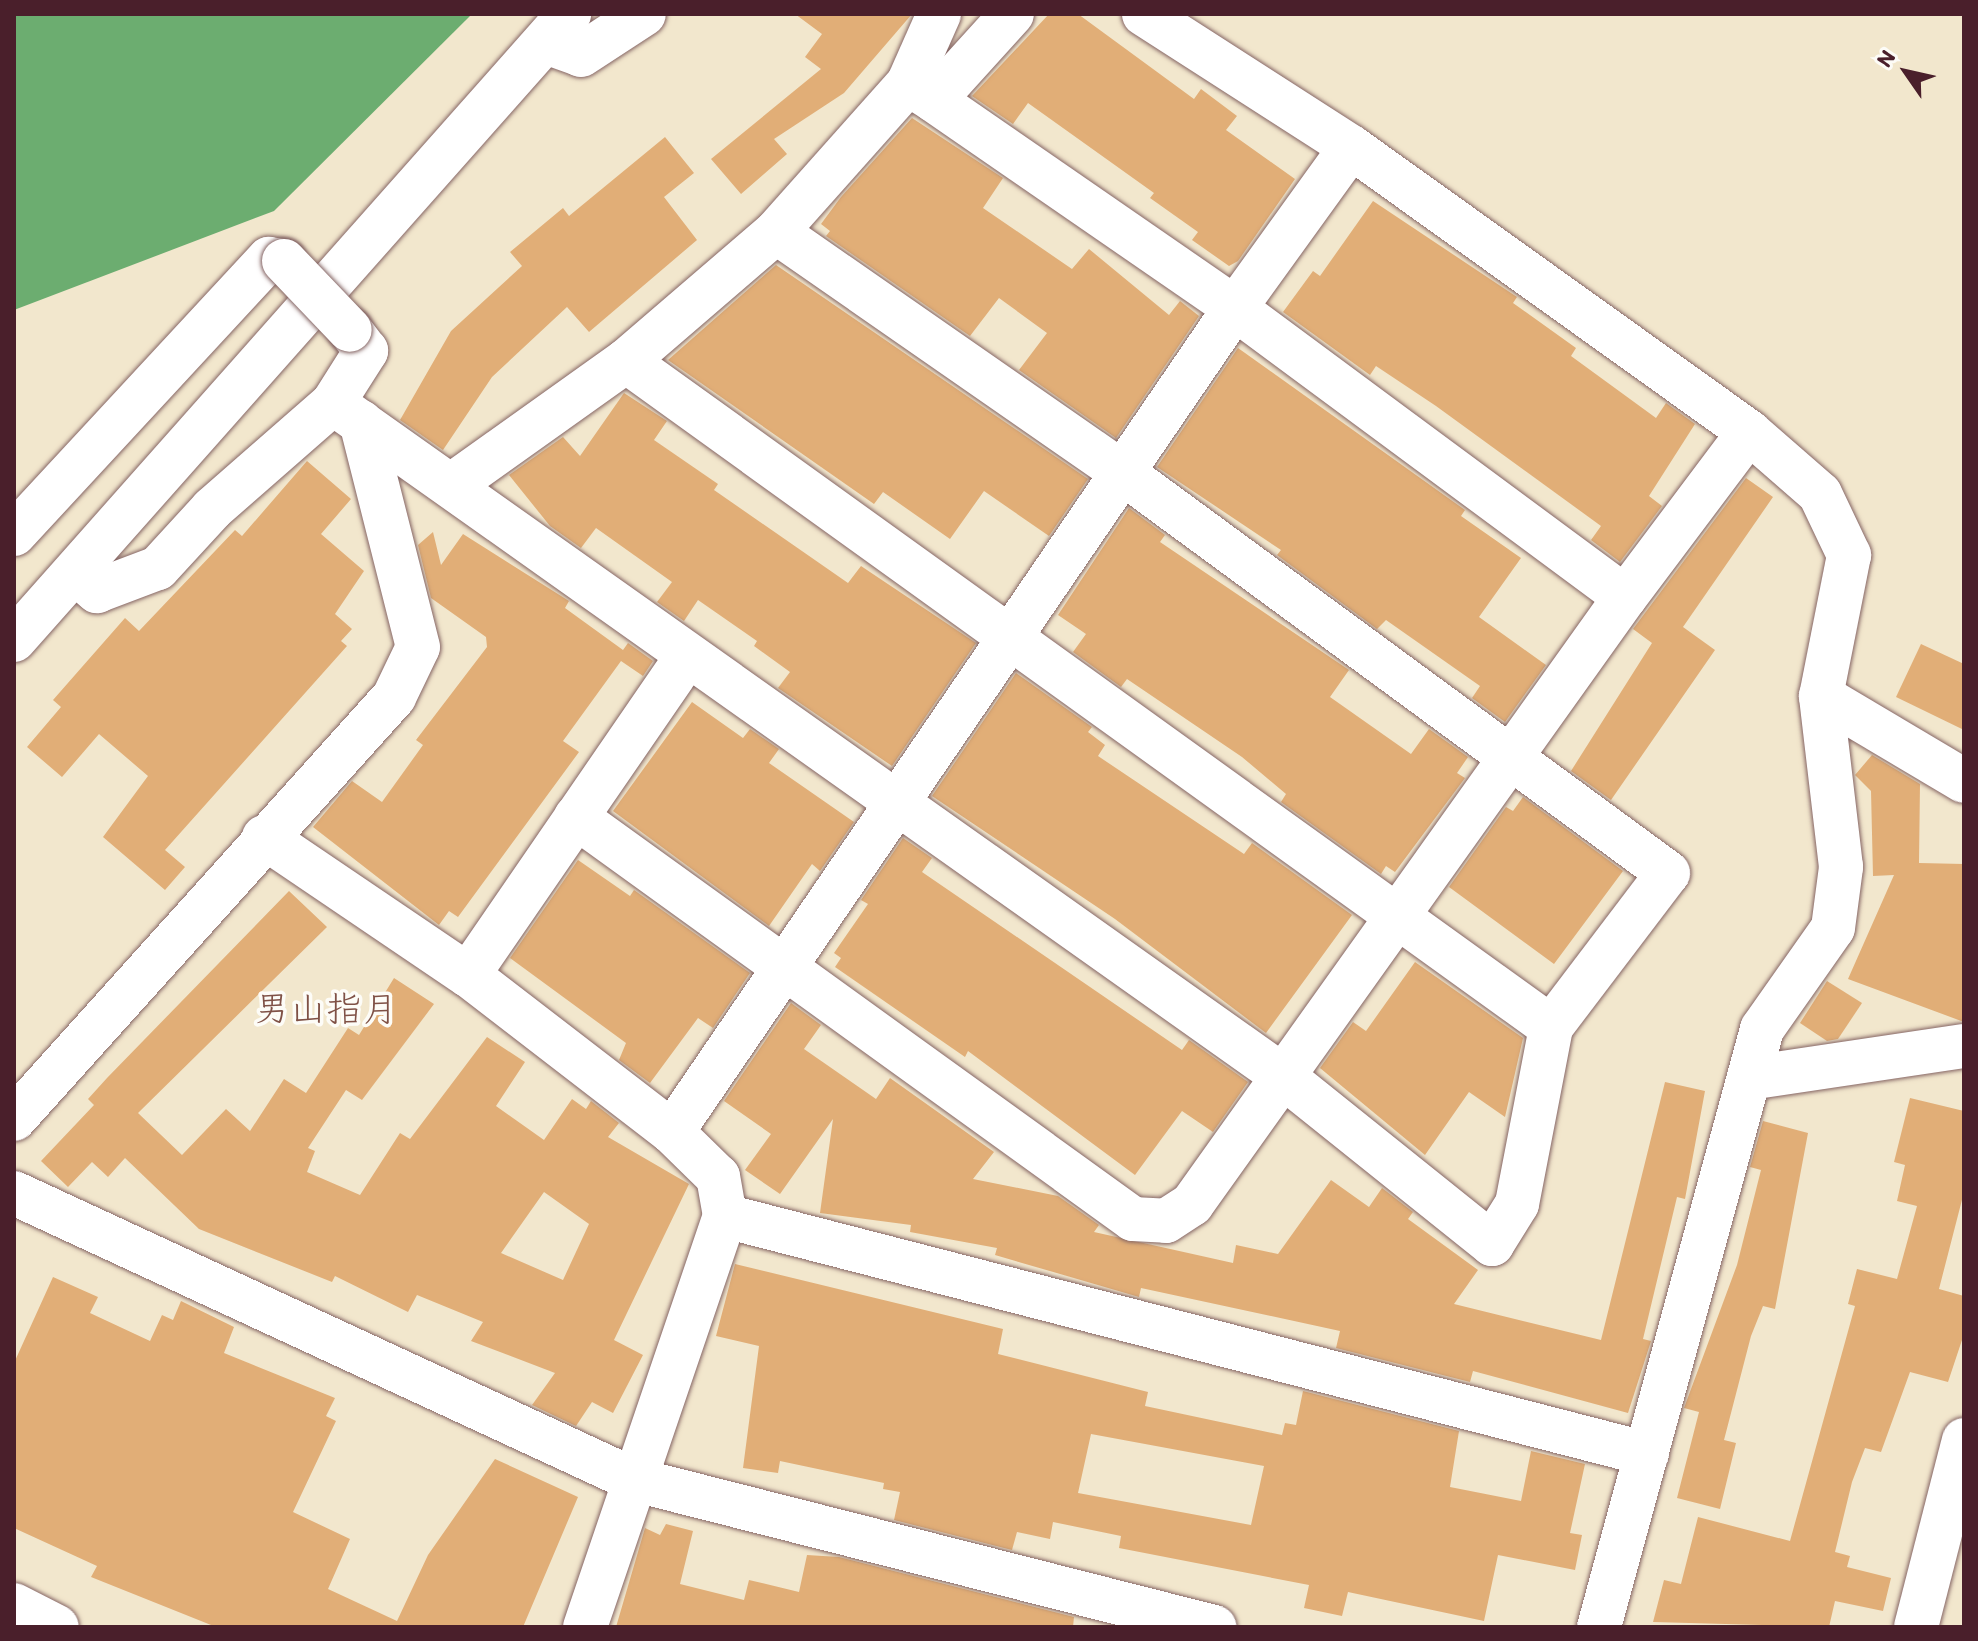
<!DOCTYPE html>
<html>
<head>
<meta charset="utf-8">
<style>
	body { margin:0 }
	#map { position:relative; width:1978px; height:1641px; overflow:hidden; background:#f2e7cd; font-family:Itim,"Klee One",sans-serif }
	div>[style] { position:absolute }
	[style*='--x'] { left:calc(var(--x)*1px); top:calc(var(--y)*1px); width:calc(var(--w)*1px); rotate:calc(var(--a)*1deg) }
	.forest>* { inset:0; background:#6cad70 }
	.building>* { inset:0; background:#e1ae77 }
	.roads { filter:drop-shadow(0 0 2px #856564) drop-shadow(0 0 2px #856564) }
	.minor>* { height:44px; margin:-22px; padding:0 22px; transform-origin:22px; border-radius:22px; background:#fff }
	.bridges { filter:drop-shadow(0 0 2px #856564) drop-shadow(0 0 2px #856564) }
	.minor-bridge>* { height:44px; margin:-22px; padding:0 22px; transform-origin:22px; border-radius:22px; background:#fff }
	span { translate:-50% -50%; white-space:nowrap; text-align:center; line-height:1.15; -webkit-text-stroke:7px #fdfcf7; paint-order:stroke }
	.neighbourhood-label { font-size:36px; color:#7f5146 }
	.frame { position:absolute; inset:0; border:16px solid #4a1f2b; pointer-events:none }
	.north { position:absolute; left:1866px; top:32px; width:80px; height:80px; -webkit-text-stroke:6px #fdfcf7; paint-order:stroke; rotate:304deg; font-size:22px; font-weight:700; line-height:32px; text-align:center; color:#4a1f2b }
	.north::after { content:''; display:block; margin:auto; width:28px; height:36px; background:#4a1f2b; clip-path:polygon(50% 0,100% 100%,50% 72%,0 100%) }
</style>
</head>
<body>
<div id="map">
	<div class="forest">
		<i style="clip-path:polygon(14px 14px,472px 14px,274px 211px,14px 310px)"></i>
	</div>
	<div class="building">
		<i style="clip-path:polygon(795px 14px,912px 14px,844px 93px,774px 139px,787px 154px,741px 194px,711px 159px,821px 69px,805px 57px,822px 34px)"></i>
		<i style="clip-path:polygon(1049px 14px,1078px 14px,1194px 99px,1201px 89px,1237px 116px,1226px 130px,1295px 179px,1238px 261px,1229px 266px,1192px 240px,1198px 232px,1150px 198px,1154px 193px,1028px 103px,1013px 124px,972px 96px)"></i>
		<i style="clip-path:polygon(912px 118px,1003px 178px,983px 208px,1072px 269px,1089px 249px,1169px 315px,1180px 301px,1199px 316px,1116px 438px,1019px 370px,1047px 333px,999px 298px,970px 336px,826px 236px,830px 231px,821px 224px,841px 197px)"></i>
		<i style="clip-path:polygon(665px 137px,694px 173px,664px 197px,697px 240px,589px 332px,567px 307px,492px 377px,443px 450px,400px 420px,451px 331px,522px 266px,510px 252px,563px 208px,569px 216px)"></i>
		<i style="clip-path:polygon(1373px 201px,1517px 297px,1513px 303px,1576px 348px,1571px 356px,1656px 418px,1666px 403px,1695px 424px,1649px 496px,1662px 506px,1620px 562px,1591px 540px,1601px 526px,1436px 406px,1376px 366px,1370px 375px,1283px 312px,1313px 271px,1320px 276px)"></i>
		<i style="clip-path:polygon(776px 265px,1088px 479px,1049px 536px,984px 491px,950px 539px,883px 492px,874px 504px,668px 360px)"></i>
		<i style="clip-path:polygon(1238px 348px,1465px 510px,1461px 516px,1521px 558px,1479px 617px,1546px 665px,1505px 722px,1472px 698px,1480px 686px,1386px 620px,1377px 629px,1277px 555px,1281px 550px,1157px 467px)"></i>
		<i style="clip-path:polygon(624px 393px,667px 421px,654px 440px,718px 484px,714px 490px,848px 583px,861px 566px,976px 643px,892px 766px,778px 688px,790px 672px,754px 646px,757px 641px,698px 600px,684px 621px,657px 602px,672px 582px,596px 528px,581px 548px,550px 526px,509px 475px,563px 437px,580px 456px)"></i>
		<i style="clip-path:polygon(307px 461px,351px 499px,321px 534px,364px 571px,335px 614px,352px 629px,341px 641px,347px 646px,165px 850px,185px 867px,165px 890px,103px 837px,148px 776px,99px 734px,62px 777px,27px 747px,61px 707px,53px 700px,125px 618px,139px 631px,235px 530px,242px 536px)"></i>
		<i style="clip-path:polygon(1746px 478px,1773px 497px,1683px 627px,1715px 650px,1611px 800px,1571px 771px,1652px 643px,1633px 629px)"></i>
		<i style="clip-path:polygon(1129px 508px,1165px 535px,1160px 542px,1349px 670px,1330px 697px,1411px 754px,1429px 729px,1468px 757px,1457px 773px,1465px 778px,1395px 872px,1386px 866px,1381px 874px,1281px 802px,1286px 794px,1242px 757px,1127px 679px,1121px 687px,1073px 652px,1086px 634px,1058px 615px)"></i>
		<i style="clip-path:polygon(433px 532px,441px 565px,463px 534px,569px 601px,565px 608px,623px 650px,628px 643px,653px 661px,643px 676px,621px 661px,563px 741px,579px 752px,458px 917px,449px 911px,439px 925px,313px 827px,352px 781px,382px 802px,423px 745px,416px 740px,487px 647px,486px 637px,431px 598px,418px 545px)"></i>
		<i style="clip-path:polygon(1921px 644px,1964px 664px,1964px 730px,1896px 697px)"></i>
		<i style="clip-path:polygon(1016px 673px,1092px 727px,1088px 732px,1105px 745px,1098px 756px,1244px 854px,1252px 843px,1352px 915px,1266px 1033px,1115px 919px,932px 796px)"></i>
		<i style="clip-path:polygon(692px 702px,743px 738px,750px 729px,779px 749px,769px 763px,854px 822px,820px 871px,812px 864px,769px 926px,613px 811px)"></i>
		<i style="clip-path:polygon(1872px 755px,1920px 784px,1919px 863px,1964px 864px,1964px 1022px,1848px 979px,1894px 875px,1873px 876px,1871px 791px,1855px 775px)"></i>
		<i style="clip-path:polygon(1523px 797px,1623px 871px,1554px 964px,1449px 887px,1506px 807px,1513px 811px)"></i>
		<i style="clip-path:polygon(903px 838px,932px 858px,922px 872px,1182px 1050px,1189px 1040px,1248px 1082px,1213px 1132px,1182px 1111px,1135px 1175px,968px 1051px,965px 1057px,835px 967px,841px 958px,834px 953px,868px 904px,861px 900px)"></i>
		<i style="clip-path:polygon(578px 860px,630px 896px,634px 890px,750px 973px,713px 1028px,698px 1018px,650px 1083px,619px 1060px,626px 1043px,510px 958px)"></i>
		<i style="clip-path:polygon(evenodd,289px 891px,327px 927px,138px 1113px,182px 1155px,226px 1109px,250px 1131px,284px 1079px,306px 1093px,348px 1028px,359px 1035px,394px 978px,434px 1004px,362px 1100px,346px 1090px,308px 1148px,315px 1151px,307px 1172px,360px 1195px,400px 1133px,410px 1139px,487px 1037px,525px 1062px,496px 1106px,544px 1140px,572px 1099px,586px 1109px,591px 1101px,619px 1123px,608px 1137px,689px 1184px,614px 1340px,643px 1355px,613px 1413px,592px 1402px,576px 1426px,532px 1405px,555px 1373px,471px 1341px,483px 1322px,417px 1295px,408px 1312px,335px 1276px,332px 1282px,199px 1229px,125px 1158px,108px 1177px,92px 1162px,68px 1187px,41px 1161px,94px 1105px,88px 1099px,107px 1078px,289px 891px,544px 1192px,589px 1224px,563px 1280px,501px 1253px,544px 1192px)"></i>
		<i style="clip-path:polygon(1415px 962px,1523px 1038px,1505px 1117px,1469px 1092px,1425px 1155px,1320px 1068px,1353px 1022px,1366px 1031px)"></i>
		<i style="clip-path:polygon(1827px 981px,1862px 1003px,1838px 1039px,1827px 1041px,1800px 1023px)"></i>
		<i style="clip-path:polygon(791px 1003px,821px 1025px,804px 1049px,876px 1099px,890px 1078px,994px 1152px,973px 1179px,1058px 1196px,1099px 1225px,1094px 1232px,1233px 1263px,1236px 1245px,1278px 1254px,1331px 1180px,1369px 1207px,1382px 1188px,1413px 1212px,1408px 1219px,1478px 1270px,1454px 1304px,1601px 1340px,1665px 1082px,1705px 1091px,1685px 1199px,1677px 1197px,1643px 1339px,1651px 1341px,1628px 1413px,1473px 1371px,1470px 1382px,1336px 1348px,1340px 1331px,1141px 1288px,1139px 1297px,995px 1255px,997px 1248px,910px 1232px,911px 1225px,820px 1213px,833px 1119px,780px 1194px,745px 1170px,771px 1134px,724px 1101px)"></i>
		<i style="clip-path:polygon(1910px 1098px,1964px 1111px,1964px 1192px,1939px 1289px,1964px 1296px,1964px 1334px,1948px 1382px,1910px 1372px,1881px 1452px,1865px 1448px,1852px 1482px,1835px 1552px,1850px 1556px,1847px 1567px,1891px 1578px,1883px 1611px,1835px 1601px,1829px 1627px,1653px 1622px,1664px 1580px,1681px 1584px,1698px 1517px,1790px 1541px,1855px 1306px,1848px 1304px,1857px 1269px,1897px 1279px,1917px 1206px,1897px 1201px,1905px 1165px,1894px 1162px)"></i>
		<i style="clip-path:polygon(1763px 1121px,1808px 1133px,1775px 1309px,1763px 1306px,1751px 1336px,1724px 1440px,1736px 1443px,1720px 1509px,1677px 1498px,1699px 1412px,1684px 1408px,1737px 1265px,1761px 1170px,1750px 1167px)"></i>
		<i style="clip-path:polygon(evenodd,735px 1264px,1003px 1329px,998px 1354px,1148px 1392px,1145px 1406px,1282px 1435px,1285px 1423px,1296px 1425px,1303px 1391px,1459px 1431px,1450px 1487px,1521px 1501px,1531px 1451px,1585px 1464px,1570px 1533px,1582px 1535px,1575px 1570px,1498px 1555px,1484px 1621px,1348px 1592px,1342px 1616px,1304px 1608px,1309px 1585px,1119px 1548px,1121px 1536px,1053px 1522px,1050px 1539px,1017px 1532px,1012px 1550px,894px 1520px,900px 1492px,883px 1489px,884px 1483px,780px 1461px,778px 1473px,743px 1468px,759px 1346px,716px 1336px,735px 1264px,1091px 1434px,1264px 1466px,1251px 1525px,1078px 1493px,1091px 1434px)"></i>
		<i style="clip-path:polygon(53px 1277px,98px 1297px,90px 1313px,150px 1341px,162px 1315px,173px 1320px,181px 1301px,234px 1327px,224px 1353px,335px 1398px,326px 1416px,336px 1421px,293px 1512px,350px 1539px,328px 1589px,397px 1621px,428px 1555px,495px 1459px,578px 1497px,523px 1627px,216px 1627px,91px 1577px,97px 1566px,14px 1528px,14px 1363px)"></i>
		<i style="clip-path:polygon(666px 1524px,693px 1531px,680px 1584px,744px 1600px,749px 1580px,799px 1592px,807px 1555px,839px 1557px,1074px 1617px,1073px 1627px,616px 1627px,645px 1528px,660px 1535px)"></i>
	</div>
	<div class="roads">
		<div class="minor">
			<i style="--x:546;--y:42;--w:37;--a:20"></i>
			<i style="--x:581;--y:55;--w:75;--a:-33.1"></i>
			<i style="--x:910;--y:85;--w:28;--a:32"></i>
			<i style="--x:934;--y:100;--w:116;--a:-47.8"></i>
			<i style="--x:1351;--y:147;--w:490;--a:35.6"></i>
			<i style="--x:1749;--y:432;--w:206;--a:126.9"></i>
			<i style="--x:626;--y:361;--w:1140;--a:35.75"></i>
			<i style="--x:333;--y:403;--w:1161;--a:35.32"></i>
			<i style="--x:1280;--y:1074;--w:272;--a:38.7"></i>
			<i style="--x:1492;--y:1244;--w:47;--a:-58"></i>
			<i style="--x:1517;--y:1204;--w:180;--a:-79.1"></i>
			<i style="--x:1551;--y:1027;--w:193;--a:-52.8"></i>
			<i style="--x:1668;--y:873;--w:676;--a:-143.72"></i>
			<i style="--x:1123;--y:473;--w:422;--a:-145.2"></i>
			<i style="--x:1749;--y:432;--w:94;--a:41.1"></i>
			<i style="--x:1820;--y:494;--w:68;--a:64.6"></i>
			<i style="--x:1849;--y:555;--w:144;--a:101.2"></i>
			<i style="--x:452;--y:485;--w:214;--a:-35.5"></i>
			<i style="--x:626;--y:361;--w:198;--a:-40.7"></i>
			<i style="--x:776;--y:232;--w:198;--a:-48.3"></i>
			<i style="--x:908;--y:84;--w:77;--a:-66.1"></i>
			<i style="--x:14;--y:534;--w:375;--a:-47.2"></i>
			<i style="--x:269;--y:259;--w:15;--a:8"></i>
			<i style="--x:76;--y:573;--w:28;--a:41"></i>
			<i style="--x:97;--y:591;--w:65;--a:-20.7"></i>
			<i style="--x:158;--y:568;--w:80;--a:-47.5"></i>
			<i style="--x:212;--y:509;--w:161;--a:-41.2"></i>
			<i style="--x:333;--y:403;--w:62;--a:-57.6"></i>
			<i style="--x:366;--y:351;--w:26;--a:-127"></i>
			<i style="--x:14;--y:640;--w:837;--a:-48.44"></i>
			<i style="--x:576;--y:817;--w:687;--a:35.82"></i>
			<i style="--x:1133;--y:1219;--w:33;--a:3"></i>
			<i style="--x:1166;--y:1221;--w:31;--a:-33"></i>
			<i style="--x:1192;--y:1204;--w:746;--a:-54.5"></i>
			<i style="--x:1625;--y:597;--w:485;--a:-143.5"></i>
			<i style="--x:1235;--y:308;--w:198;--a:-54.2"></i>
			<i style="--x:1351;--y:147;--w:246;--a:-147.3"></i>
			<i style="--x:264;--y:837;--w:246;--a:34.1"></i>
			<i style="--x:1749;--y:1078;--w:217;--a:-8.5"></i>
			<i style="--x:14;--y:1119;--w:568;--a:-48"></i>
			<i style="--x:394;--y:697;--w:55;--a:-64.4"></i>
			<i style="--x:418;--y:647;--w:232;--a:-104.2"></i>
			<i style="--x:672;--y:1132;--w:998;--a:-55.66"></i>
			<i style="--x:1235;--y:308;--w:366;--a:-145.4"></i>
			<i style="--x:14;--y:1193;--w:681;--a:24.83"></i>
			<i style="--x:632;--y:1479;--w:601;--a:14.27"></i>
			<i style="--x:725;--y:1216;--w:952;--a:14.47"></i>
			<i style="--x:14;--y:1605;--w:48;--a:27.1"></i>
			<i style="--x:585;--y:1627;--w:434;--a:-71.2"></i>
			<i style="--x:725;--y:1216;--w:40;--a:-100"></i>
			<i style="--x:718;--y:1177;--w:64;--a:-135.6"></i>
			<i style="--x:672;--y:1132;--w:257;--a:-142.4"></i>
			<i style="--x:468;--y:975;--w:387;--a:-55.5"></i>
			<i style="--x:1599;--y:1627;--w:620;--a:-74.75"></i>
			<i style="--x:1762;--y:1029;--w:123;--a:-54.9"></i>
			<i style="--x:1833;--y:928;--w:62;--a:-82.5"></i>
			<i style="--x:1841;--y:867;--w:172;--a:-96.7"></i>
			<i style="--x:1821;--y:696;--w:166;--a:30.7"></i>
			<i style="--x:1916;--y:1627;--w:193;--a:-75.6"></i>
		</div>
	</div>
	<div class="bridges">
		<div class="minor-bridge">
			<i style="--x:284;--y:261;--w:95;--a:46.3"></i>
		</div>
	</div>
	<div class="neighbourhood-label">
		<span style="left:326px;top:1009px">男山指月</span>
	</div>
	<div class="frame"></div>
	<div class="north">N</div>
</div>
</body>
</html>
